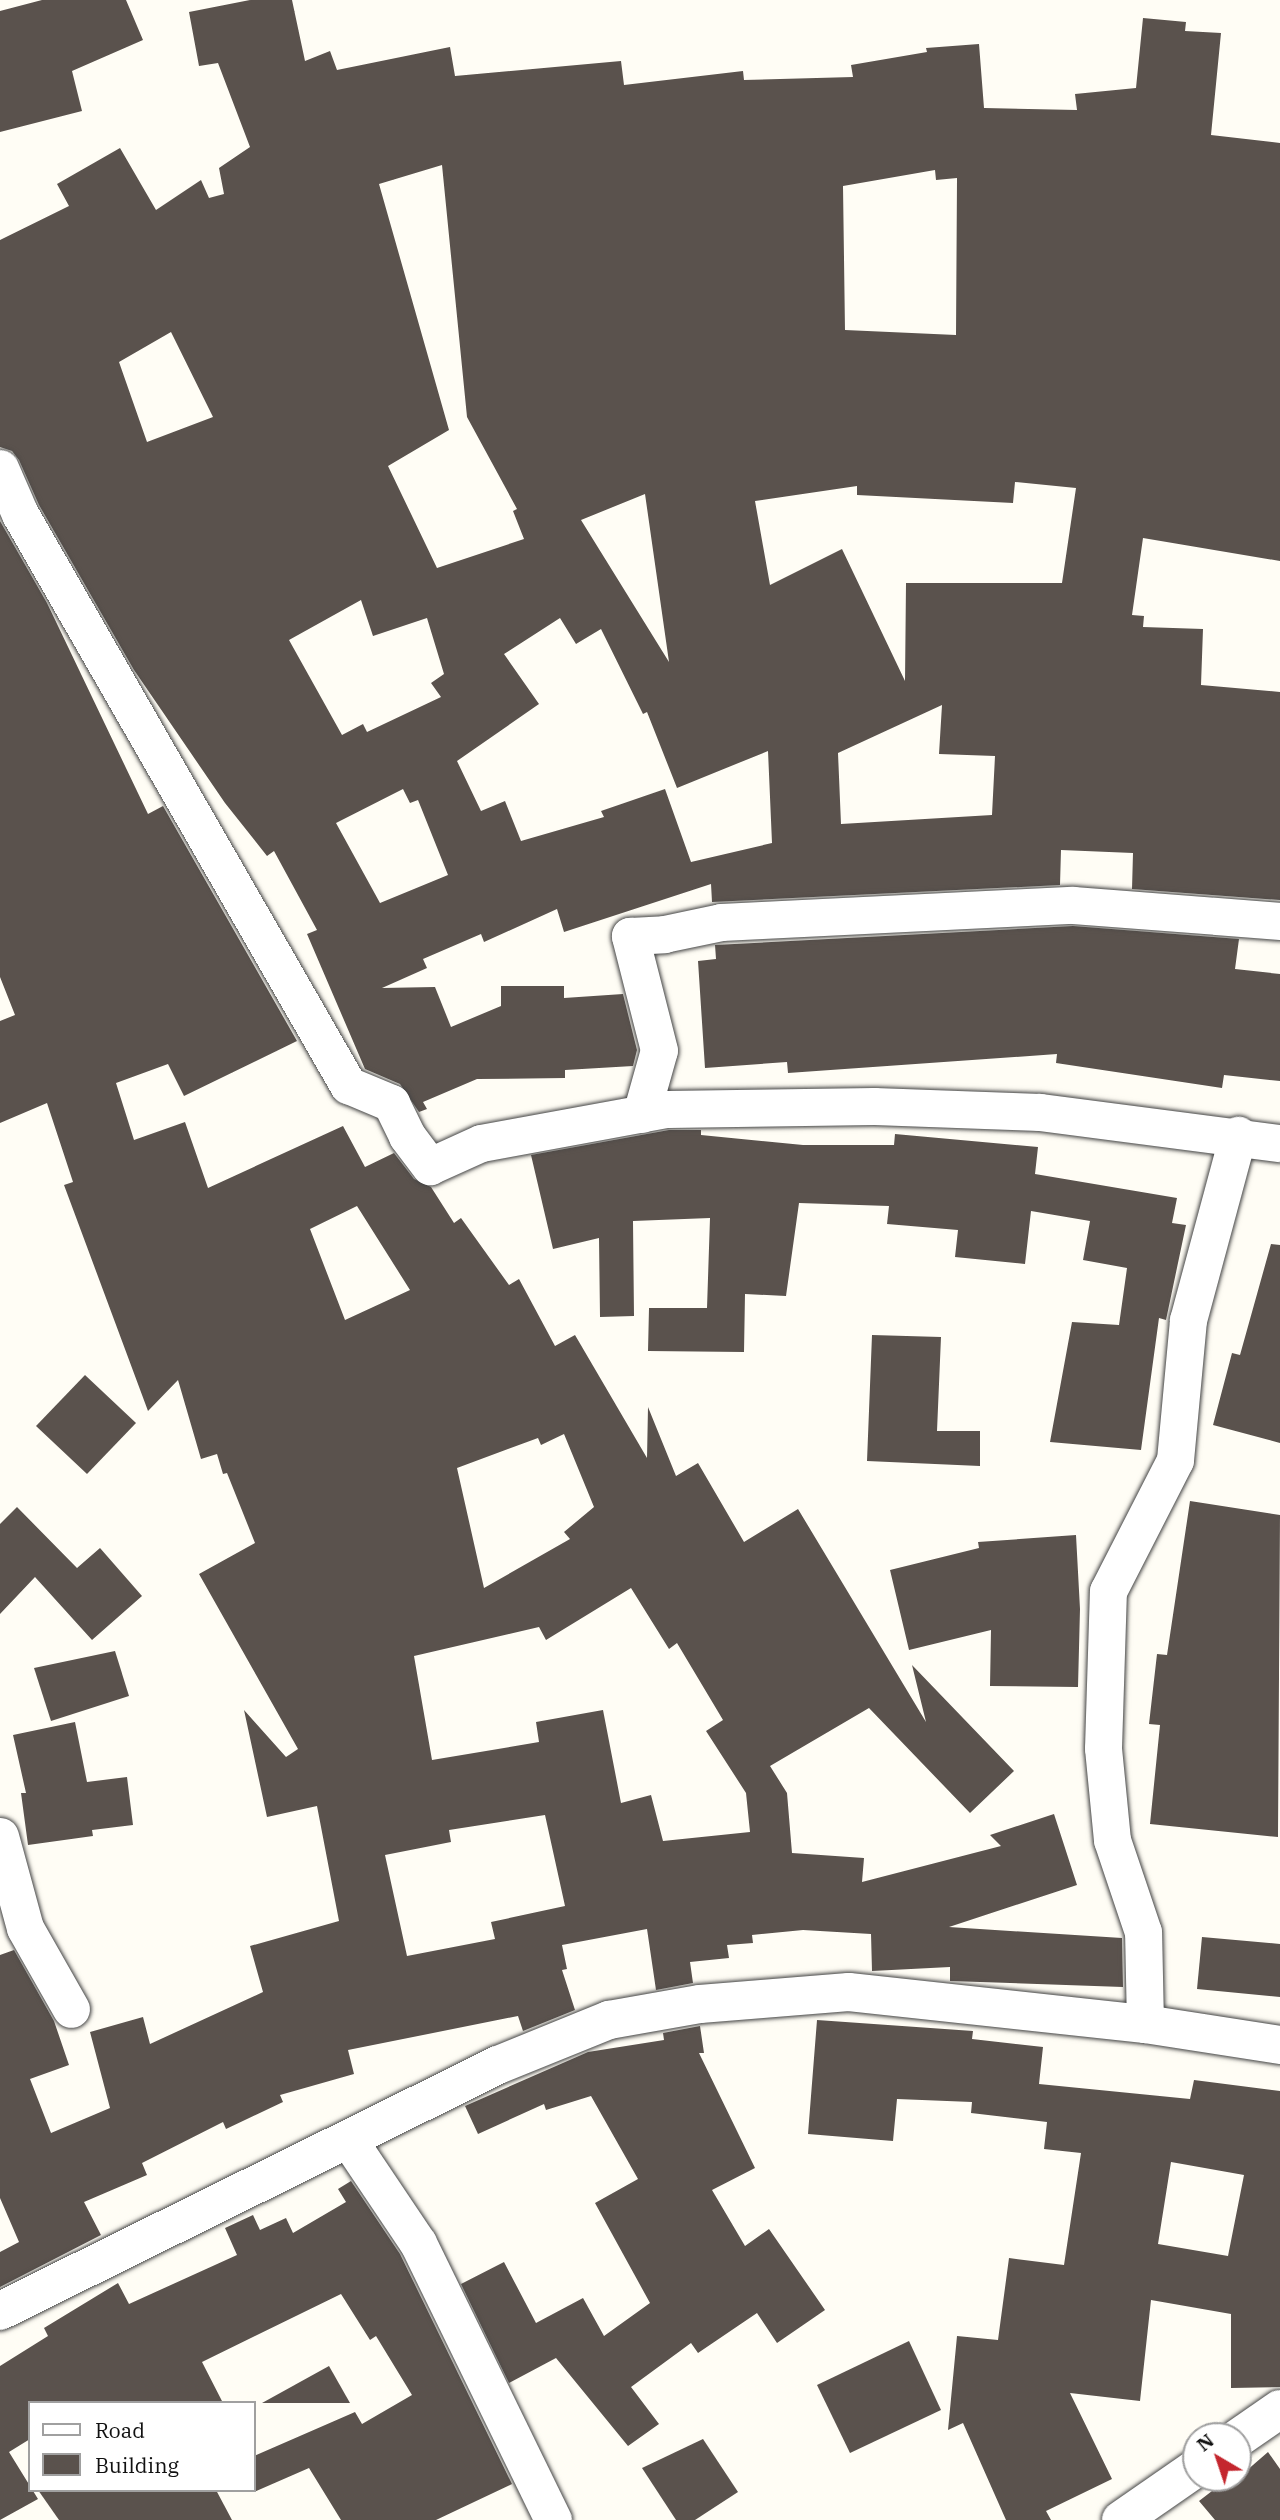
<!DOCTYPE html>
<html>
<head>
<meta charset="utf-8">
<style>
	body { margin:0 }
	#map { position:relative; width:1280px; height:2520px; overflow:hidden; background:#fffdf5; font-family:"IBM Plex Serif",serif }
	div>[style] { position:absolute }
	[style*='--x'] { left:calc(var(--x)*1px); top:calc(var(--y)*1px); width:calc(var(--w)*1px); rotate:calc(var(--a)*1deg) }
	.building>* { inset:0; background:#5a524d }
	.roads { filter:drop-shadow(0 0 2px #444) drop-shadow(0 0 2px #444) }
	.minor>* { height:37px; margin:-18.5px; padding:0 18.5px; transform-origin:18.5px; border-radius:18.5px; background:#fff }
	.tertiary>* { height:38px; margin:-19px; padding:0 19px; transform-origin:19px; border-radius:19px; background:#fff }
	span { translate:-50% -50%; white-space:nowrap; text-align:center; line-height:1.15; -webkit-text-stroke:7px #fff; paint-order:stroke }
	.legend { position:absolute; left:28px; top:2401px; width:228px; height:91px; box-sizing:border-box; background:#fff; border:2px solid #a0a0a0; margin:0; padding:9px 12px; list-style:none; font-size:21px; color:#111 }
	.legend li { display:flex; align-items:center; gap:14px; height:35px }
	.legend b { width:35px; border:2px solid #a0a0a0 }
	.north { position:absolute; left:1182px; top:2422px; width:70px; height:70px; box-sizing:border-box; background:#fff; border:2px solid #a0a0a0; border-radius:50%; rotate:321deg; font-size:19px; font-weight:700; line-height:28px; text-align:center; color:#111 }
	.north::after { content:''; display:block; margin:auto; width:24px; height:32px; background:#c4262e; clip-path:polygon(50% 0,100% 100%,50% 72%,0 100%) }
</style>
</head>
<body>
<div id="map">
	<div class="building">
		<i style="clip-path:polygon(42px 0,126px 0,143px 40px,72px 71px,82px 111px,0 132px,0 11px)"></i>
		<i style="clip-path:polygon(evenodd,250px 0,292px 0,305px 61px,330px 51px,337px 70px,450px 47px,455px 76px,621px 61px,624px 85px,743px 71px,744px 80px,853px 77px,851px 65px,927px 52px,926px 48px,979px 44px,984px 108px,1077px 110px,1075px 94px,1136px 88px,1143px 18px,1186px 22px,1185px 31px,1221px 33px,1211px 135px,1280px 143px,1280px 561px,1143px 538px,1132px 615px,1144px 616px,1143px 627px,1203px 629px,1201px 685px,1280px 692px,1280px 900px,1132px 889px,1133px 853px,1061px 850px,1060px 885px,712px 902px,711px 884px,564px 932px,557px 909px,484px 942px,481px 934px,423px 959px,427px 968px,382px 988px,435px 987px,451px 1027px,501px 1006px,501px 986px,564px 986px,564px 998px,623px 994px,637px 1050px,633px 1066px,565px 1070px,565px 1078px,477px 1079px,423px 1102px,427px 1109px,419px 1112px,400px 1084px,365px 1069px,307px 934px,317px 930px,274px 851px,267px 856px,225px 803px,134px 670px,39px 505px,19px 460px,12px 451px,0 447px,0 240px,69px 206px,57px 184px,120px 148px,156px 210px,201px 180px,209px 198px,224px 194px,219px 168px,250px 147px,218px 63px,199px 66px,189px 12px,250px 0,442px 165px,467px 417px,517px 509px,513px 511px,524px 539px,437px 568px,388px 466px,449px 430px,379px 184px,442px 165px,250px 0,935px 170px,936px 180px,957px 178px,956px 335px,845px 330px,843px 186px,935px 170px,250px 0,171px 332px,213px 417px,147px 442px,119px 362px,171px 332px,250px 0,1015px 482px,1076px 488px,1062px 583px,906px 583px,905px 681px,842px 549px,770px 585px,755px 501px,857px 486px,857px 495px,1013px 503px,1015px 482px,250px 0,645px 494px,669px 662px,581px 520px,645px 494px,250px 0,361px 600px,373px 636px,427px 618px,444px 674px,431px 683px,441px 697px,367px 732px,363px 724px,342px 735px,289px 640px,361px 600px,250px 0,560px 618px,576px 644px,601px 629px,643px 714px,647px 712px,677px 788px,768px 751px,772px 843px,691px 862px,665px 789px,601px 811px,604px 817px,521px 841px,505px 801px,481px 811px,457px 761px,539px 704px,504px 654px,560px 618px,250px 0,942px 705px,939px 754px,995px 756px,992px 815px,841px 824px,838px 753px,942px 705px,250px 0,403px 789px,410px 803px,418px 800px,448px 875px,380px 903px,336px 823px,403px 789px)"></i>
		<i style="clip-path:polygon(evenodd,0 521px,47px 603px,148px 814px,163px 806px,297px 1041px,184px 1096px,168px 1064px,116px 1083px,134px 1140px,185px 1122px,208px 1188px,343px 1126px,365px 1167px,394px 1153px,414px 1179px,431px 1187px,454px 1223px,461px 1218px,509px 1285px,519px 1279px,555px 1346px,575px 1335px,647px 1458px,648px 1407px,676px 1476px,698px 1463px,744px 1542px,798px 1509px,926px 1722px,912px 1665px,1014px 1771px,970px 1813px,869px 1708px,770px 1766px,787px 1793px,792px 1853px,864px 1858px,862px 1882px,1001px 1846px,990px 1835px,1054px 1814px,1077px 1885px,949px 1927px,1122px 1938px,1123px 1987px,950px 1981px,950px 1967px,872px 1971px,871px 1934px,803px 1930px,752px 1935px,753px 1943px,727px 1945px,729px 1958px,690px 1962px,693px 1983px,656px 1990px,647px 1929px,562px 1945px,567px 1969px,562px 1970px,575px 2010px,523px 2031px,518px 2016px,348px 2050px,354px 2074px,280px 2095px,283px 2102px,226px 2129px,223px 2122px,142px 2163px,147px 2175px,84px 2202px,101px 2235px,0 2287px,0 2252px,19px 2242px,0 2198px,0 1955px,14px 1950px,54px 2021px,69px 2065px,30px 2079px,51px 2133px,110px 2108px,90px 2032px,143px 2017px,150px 2044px,263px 1992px,250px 1946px,339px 1921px,317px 1806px,267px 1817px,244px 1710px,286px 1757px,298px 1749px,199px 1574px,255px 1543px,227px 1473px,223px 1474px,217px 1454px,201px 1459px,178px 1380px,148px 1411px,64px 1185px,73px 1182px,47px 1103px,0 1123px,0 1021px,15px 1015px,0 977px,0 521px,357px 1206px,410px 1290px,345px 1320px,310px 1229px,357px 1206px,0 521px,564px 1434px,594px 1507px,564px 1532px,570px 1539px,484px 1588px,457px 1468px,538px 1438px,541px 1445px,564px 1434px,0 521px,631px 1588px,669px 1649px,677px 1643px,723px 1720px,706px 1731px,746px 1793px,750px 1832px,663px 1841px,651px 1795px,621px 1803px,603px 1710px,536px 1722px,539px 1742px,432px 1760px,414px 1656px,539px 1627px,546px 1640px,631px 1588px,0 521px,545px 1815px,565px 1906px,491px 1922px,495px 1939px,407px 1956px,385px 1855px,451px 1842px,449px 1830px,545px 1815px)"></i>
		<i style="clip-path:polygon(1073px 926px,1239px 939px,1235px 969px,1280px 974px,1280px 1081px,1224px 1075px,1222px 1088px,1056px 1063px,1057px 1054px,788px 1073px,787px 1062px,705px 1068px,698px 961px,716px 959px,715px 945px)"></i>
		<i style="clip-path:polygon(669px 1130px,701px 1130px,701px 1135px,803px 1145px,894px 1145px,895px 1134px,1038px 1147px,1035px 1174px,1177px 1198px,1172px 1223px,1186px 1225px,1166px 1320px,1159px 1318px,1141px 1450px,1050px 1442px,1072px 1322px,1119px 1325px,1127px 1268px,1083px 1260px,1090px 1221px,1031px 1211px,1025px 1264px,955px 1257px,958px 1230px,887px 1224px,889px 1206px,799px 1203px,786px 1296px,745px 1294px,744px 1352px,648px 1351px,649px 1308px,707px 1308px,710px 1218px,633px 1221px,634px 1316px,600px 1317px,599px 1238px,553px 1249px,531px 1155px)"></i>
		<i style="clip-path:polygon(1271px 1244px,1280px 1245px,1280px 1443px,1213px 1425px,1232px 1353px,1240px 1355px)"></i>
		<i style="clip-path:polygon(872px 1335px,941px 1337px,937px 1431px,980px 1431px,980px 1466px,867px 1461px)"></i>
		<i style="clip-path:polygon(85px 1375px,136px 1423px,87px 1474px,36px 1426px)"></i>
		<i style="clip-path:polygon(1190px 1501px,1280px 1515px,1278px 1837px,1150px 1824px,1160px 1725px,1149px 1724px,1157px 1654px,1167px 1655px)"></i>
		<i style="clip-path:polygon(17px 1507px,77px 1568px,100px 1548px,142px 1596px,92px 1640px,35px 1577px,0 1614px,0 1524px)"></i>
		<i style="clip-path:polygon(1076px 1535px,1080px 1609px,1078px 1687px,990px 1686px,991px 1630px,909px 1650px,890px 1570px,979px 1548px,978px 1542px)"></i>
		<i style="clip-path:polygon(115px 1651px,129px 1696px,51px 1721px,34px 1668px)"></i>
		<i style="clip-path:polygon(75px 1722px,87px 1782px,127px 1777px,133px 1825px,92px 1830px,93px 1836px,28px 1845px,21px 1793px,26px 1793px,13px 1735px)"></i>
		<i style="clip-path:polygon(1202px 1937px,1280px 1944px,1280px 1997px,1197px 1989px)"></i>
		<i style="clip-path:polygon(evenodd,817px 2020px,973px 2031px,972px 2039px,1043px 2047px,1039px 2084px,1190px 2099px,1194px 2080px,1280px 2091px,1280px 2387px,1231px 2388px,1231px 2314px,1151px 2300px,1140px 2401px,1070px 2393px,1112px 2479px,1046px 2511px,1051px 2520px,1006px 2520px,963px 2423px,948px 2430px,957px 2336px,998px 2340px,1009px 2258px,1064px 2265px,1081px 2153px,1044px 2149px,1047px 2122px,971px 2113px,972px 2102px,897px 2099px,893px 2141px,808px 2134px,817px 2020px,1171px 2162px,1244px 2175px,1228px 2256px,1158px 2244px,1171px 2162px)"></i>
		<i style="clip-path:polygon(700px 2026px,704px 2053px,699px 2053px,755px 2168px,712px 2190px,745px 2246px,769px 2229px,825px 2310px,777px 2343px,757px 2313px,698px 2353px,691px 2343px,631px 2387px,659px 2424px,628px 2446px,556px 2358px,509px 2383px,461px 2284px,504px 2262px,536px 2323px,583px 2298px,604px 2336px,650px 2303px,595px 2203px,638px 2179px,591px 2096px,546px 2110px,544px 2104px,478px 2134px,465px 2106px,588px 2052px,664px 2040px,663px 2033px)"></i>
		<i style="clip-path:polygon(351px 2181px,400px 2254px,512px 2484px,436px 2520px,341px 2520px,309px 2468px,254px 2492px,254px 2456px,355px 2412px,362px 2424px,412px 2395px,376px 2336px,370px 2340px,341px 2294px,202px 2362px,223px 2403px,30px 2403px,30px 2439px,9px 2452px,38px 2499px,0 2520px,0 2366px,48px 2336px,44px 2328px,118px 2283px,129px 2304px,237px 2255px,225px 2228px,253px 2215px,260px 2230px,286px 2218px,293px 2233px,346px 2202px,338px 2189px)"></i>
		<i style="clip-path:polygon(909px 2341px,941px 2410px,850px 2453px,817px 2385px)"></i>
		<i style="clip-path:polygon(329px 2366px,350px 2403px,262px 2403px)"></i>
		<i style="clip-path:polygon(703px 2439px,738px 2492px,695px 2520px,676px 2520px,642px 2468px)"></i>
		<i style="clip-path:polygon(1268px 2452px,1280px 2469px,1280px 2520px,1215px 2520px,1199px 2501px,1225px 2481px,1238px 2478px)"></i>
		<i style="clip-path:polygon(38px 2490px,216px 2490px,232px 2520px,59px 2520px)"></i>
	</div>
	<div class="roads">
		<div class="minor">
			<i style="--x:0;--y:468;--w:50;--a:66.5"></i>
			<i style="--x:20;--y:514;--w:659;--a:60.13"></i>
			<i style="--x:348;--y:1085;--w:47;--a:22.7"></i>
			<i style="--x:391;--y:1103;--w:37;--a:64"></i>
			<i style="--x:407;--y:1136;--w:38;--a:53"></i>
			<i style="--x:430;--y:1166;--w:56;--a:-24.3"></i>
			<i style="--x:481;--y:1143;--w:189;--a:-10.4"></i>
			<i style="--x:667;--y:1109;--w:207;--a:-0.8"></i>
			<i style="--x:874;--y:1106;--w:166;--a:2.1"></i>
			<i style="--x:1040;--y:1112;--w:242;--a:7.4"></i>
			<i style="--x:641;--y:1114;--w:66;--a:-74.3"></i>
			<i style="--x:659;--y:1050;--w:118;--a:-104.3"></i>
			<i style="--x:630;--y:936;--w:34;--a:-3"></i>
			<i style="--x:664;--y:934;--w:58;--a:-11.9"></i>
			<i style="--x:721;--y:922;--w:352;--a:-2.8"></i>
			<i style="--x:1073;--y:905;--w:208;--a:4.4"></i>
			<i style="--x:0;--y:1836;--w:95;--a:74.8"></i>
			<i style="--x:25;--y:1928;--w:93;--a:60.4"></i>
			<i style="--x:1145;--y:2024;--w:92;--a:-91.2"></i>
			<i style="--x:1143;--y:1932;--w:97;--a:-108.6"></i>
			<i style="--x:1112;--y:1840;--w:92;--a:-95.6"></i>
			<i style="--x:1103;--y:1748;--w:157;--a:-88.2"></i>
			<i style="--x:1108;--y:1591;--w:147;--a:-62.9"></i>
			<i style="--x:1175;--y:1460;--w:141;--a:-84.7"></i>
			<i style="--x:1188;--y:1320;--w:192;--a:-74.9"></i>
			<i style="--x:348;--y:2139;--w:125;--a:56.1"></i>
			<i style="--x:418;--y:2243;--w:308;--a:64"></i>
		</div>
		<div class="tertiary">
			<i style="--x:0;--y:2311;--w:555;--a:-26.29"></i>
			<i style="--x:498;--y:2065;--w:120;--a:-22.1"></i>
			<i style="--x:609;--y:2020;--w:92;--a:-10"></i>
			<i style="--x:700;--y:2004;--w:149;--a:-4.6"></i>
			<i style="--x:849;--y:1992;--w:298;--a:6.2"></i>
			<i style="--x:1145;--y:2024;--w:137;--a:8.8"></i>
			<i style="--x:1238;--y:2438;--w:51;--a:-34.6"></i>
			<i style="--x:1121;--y:2520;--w:91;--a:-34.7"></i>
		</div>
	</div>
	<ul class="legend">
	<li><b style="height:9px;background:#fff"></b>Road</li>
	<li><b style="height:19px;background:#5a524d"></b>Building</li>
	</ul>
	<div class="north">N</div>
</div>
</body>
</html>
